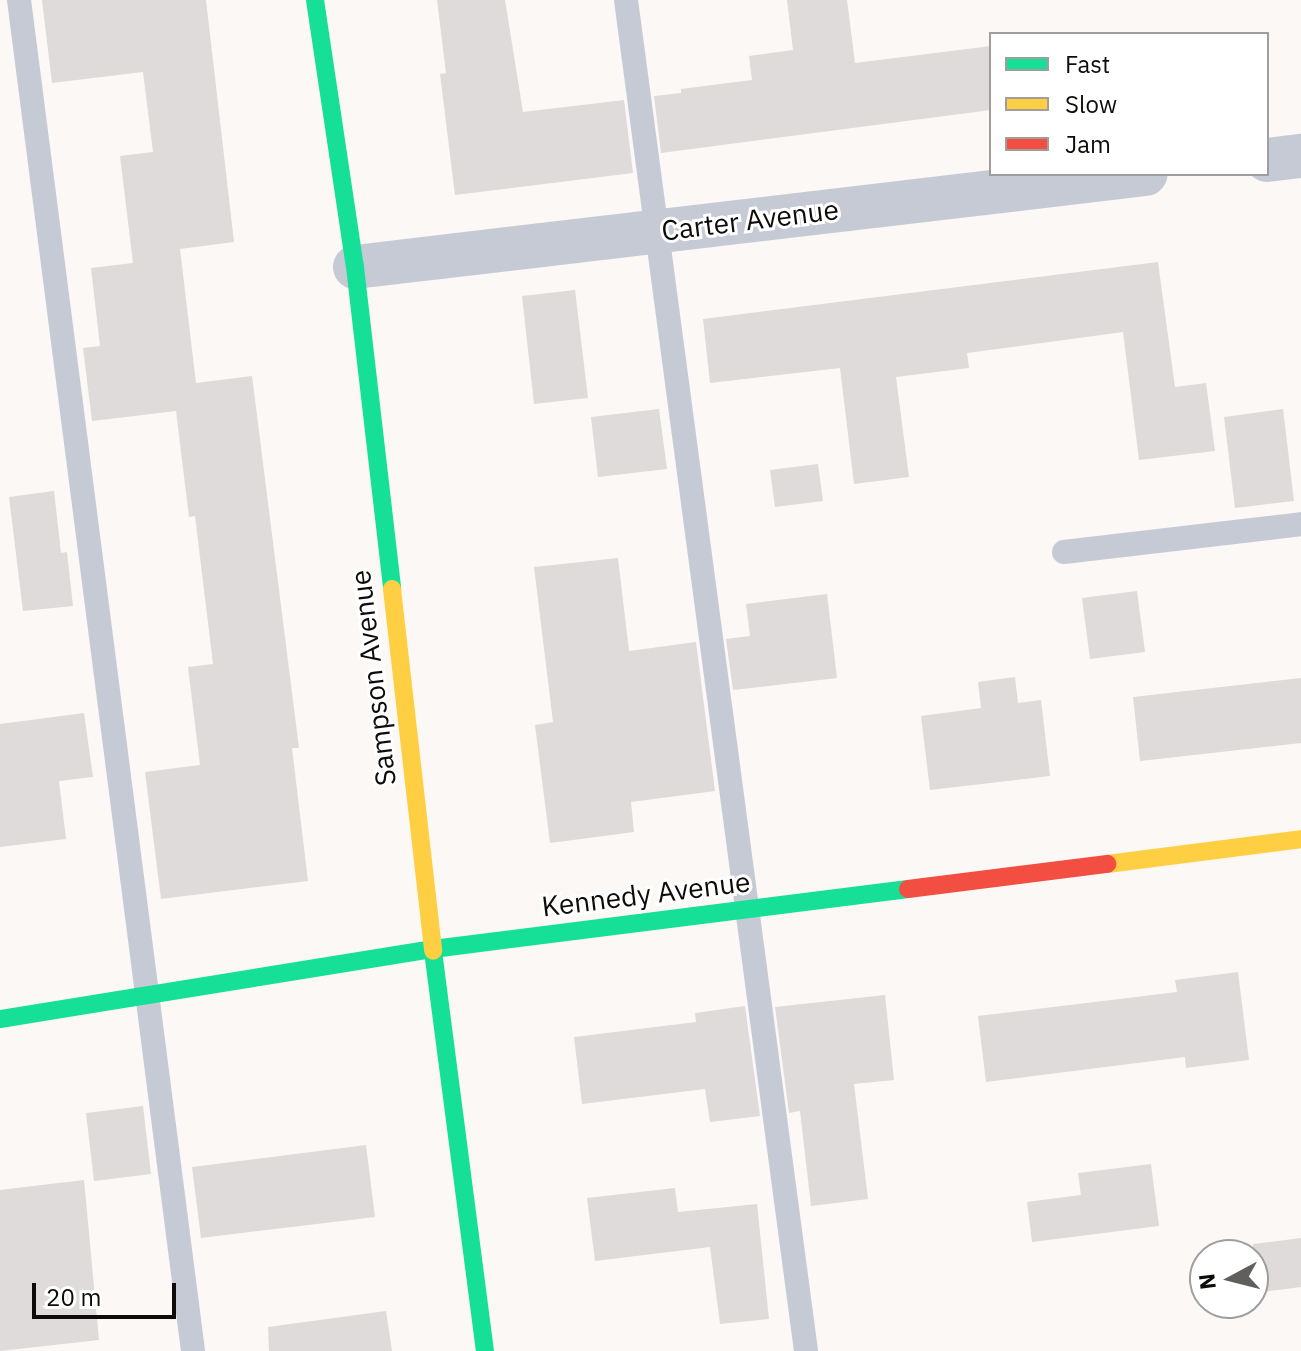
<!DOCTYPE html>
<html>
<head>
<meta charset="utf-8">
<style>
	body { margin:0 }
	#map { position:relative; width:1301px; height:1351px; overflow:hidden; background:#fbf8f5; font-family:"IBM Plex Sans",sans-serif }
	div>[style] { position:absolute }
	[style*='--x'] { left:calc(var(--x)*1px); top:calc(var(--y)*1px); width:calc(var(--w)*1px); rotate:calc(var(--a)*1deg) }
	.building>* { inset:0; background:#dedbda }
	.lane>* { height:24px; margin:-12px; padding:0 12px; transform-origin:12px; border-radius:12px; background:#c6cad5 }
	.street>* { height:44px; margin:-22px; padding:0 22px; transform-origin:22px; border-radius:22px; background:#c6cad5 }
	.fast>* { height:18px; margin:-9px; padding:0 9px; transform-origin:9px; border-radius:9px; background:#16e098 }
	.slow>* { height:18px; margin:-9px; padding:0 9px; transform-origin:9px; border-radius:9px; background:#ffcf43 }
	.jam>* { height:18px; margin:-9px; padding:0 9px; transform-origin:9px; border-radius:9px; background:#f24e42 }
	span { translate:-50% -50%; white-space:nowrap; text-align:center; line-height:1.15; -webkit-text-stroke:6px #fff; paint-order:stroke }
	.street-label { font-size:28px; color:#0e0c0a }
	.legend { position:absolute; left:989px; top:32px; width:280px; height:144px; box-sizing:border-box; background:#fff; border:2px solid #9f9e9d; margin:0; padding:10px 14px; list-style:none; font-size:24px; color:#0e0c0a }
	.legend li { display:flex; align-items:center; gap:16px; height:40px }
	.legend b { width:40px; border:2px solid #9f9e9d }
	.north { position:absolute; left:1189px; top:1239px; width:80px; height:80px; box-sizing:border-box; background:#fff; border:2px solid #9f9e9d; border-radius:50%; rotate:263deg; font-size:22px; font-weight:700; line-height:32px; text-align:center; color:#0e0c0a }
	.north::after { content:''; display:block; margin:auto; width:28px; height:36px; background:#615f5c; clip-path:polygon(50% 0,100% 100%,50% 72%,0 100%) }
	.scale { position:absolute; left:32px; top:1283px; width:144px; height:36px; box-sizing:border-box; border:4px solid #0e0c0a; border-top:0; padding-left:10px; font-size:24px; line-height:28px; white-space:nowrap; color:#0e0c0a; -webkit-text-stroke:6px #fff; paint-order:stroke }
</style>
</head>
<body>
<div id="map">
	<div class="building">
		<i style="clip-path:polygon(42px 0,206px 0,234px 242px,180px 249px,196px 383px,252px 376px,299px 748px,292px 748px,308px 881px,161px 899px,145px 772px,200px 765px,188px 667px,213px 664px,195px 516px,189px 517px,176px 411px,92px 421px,83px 348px,100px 346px,91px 268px,133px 263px,120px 156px,153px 152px,143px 72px,52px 83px)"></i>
		<i style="clip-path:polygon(437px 0,505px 0,523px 112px,624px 100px,633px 173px,455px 195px,440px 74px,446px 73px)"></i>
		<i style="clip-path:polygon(787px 0,847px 0,855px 63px,991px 46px,991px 110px,661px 153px,654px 96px,681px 93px,681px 89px,752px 80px,749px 56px,793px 50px)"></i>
		<i style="clip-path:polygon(1158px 262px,1175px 387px,1206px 383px,1215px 451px,1139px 460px,1123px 332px,967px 353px,969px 368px,896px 377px,909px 477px,854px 484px,840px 368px,710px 383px,703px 319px)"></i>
		<i style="clip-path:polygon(575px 290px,588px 398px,534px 404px,522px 296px)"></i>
		<i style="clip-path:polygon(659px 409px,667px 469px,598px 477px,591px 417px)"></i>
		<i style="clip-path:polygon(1283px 409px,1294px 501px,1235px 508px,1224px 417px)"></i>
		<i style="clip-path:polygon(818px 464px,823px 501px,775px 507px,770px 470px)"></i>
		<i style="clip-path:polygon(54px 491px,61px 553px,67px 552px,73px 606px,23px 611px,9px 497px)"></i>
		<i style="clip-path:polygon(618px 558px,629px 651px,696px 642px,715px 791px,631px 802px,634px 832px,550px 843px,535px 725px,553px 722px,534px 567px)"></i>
		<i style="clip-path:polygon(1137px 591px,1145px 652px,1090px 659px,1082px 598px)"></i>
		<i style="clip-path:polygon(827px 594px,837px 678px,733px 690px,726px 639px,750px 636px,746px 604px)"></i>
		<i style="clip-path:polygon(1015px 677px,1018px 703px,1041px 700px,1050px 776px,930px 790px,921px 716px,981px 708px,978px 682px)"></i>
		<i style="clip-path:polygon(1301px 678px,1301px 743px,1140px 761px,1133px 697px)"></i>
		<i style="clip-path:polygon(84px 713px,93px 777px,59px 781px,66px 839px,0 847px,0 724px)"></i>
		<i style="clip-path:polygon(1238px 972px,1249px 1060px,1186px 1068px,1185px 1057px,986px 1082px,978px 1016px,1177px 992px,1175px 980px)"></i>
		<i style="clip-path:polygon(885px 995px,894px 1080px,854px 1084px,868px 1199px,811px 1206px,800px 1111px,789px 1113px,775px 1007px)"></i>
		<i style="clip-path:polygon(745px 1006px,760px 1116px,710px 1122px,705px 1089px,582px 1104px,574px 1037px,696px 1022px,695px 1013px)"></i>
		<i style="clip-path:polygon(143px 1106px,151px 1174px,94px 1181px,86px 1113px)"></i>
		<i style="clip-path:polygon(366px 1145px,375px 1217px,201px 1238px,192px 1167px)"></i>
		<i style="clip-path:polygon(1151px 1164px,1159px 1226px,1032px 1242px,1027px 1202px,1081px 1195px,1078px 1173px)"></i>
		<i style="clip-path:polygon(84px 1180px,99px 1340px,0 1351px,0 1190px)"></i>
		<i style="clip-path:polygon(675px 1188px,678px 1212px,757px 1204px,769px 1319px,720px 1324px,710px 1247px,595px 1261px,587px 1198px)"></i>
		<i style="clip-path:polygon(1301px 1238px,1301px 1287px,1253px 1293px,1253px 1244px)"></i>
		<i style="clip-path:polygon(386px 1311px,392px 1351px,269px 1351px,268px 1327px)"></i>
	</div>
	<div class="lane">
		<i style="--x:19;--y:0;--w:1362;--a:82.66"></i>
		<i style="--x:626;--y:0;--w:1363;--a:82.41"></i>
		<i style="--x:1064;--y:552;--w:239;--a:-6.7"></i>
	</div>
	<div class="street">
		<i style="--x:1267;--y:160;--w:34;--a:-7"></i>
		<i style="--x:355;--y:267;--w:796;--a:-6.71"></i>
	</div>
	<div class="fast">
		<i style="--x:315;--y:0;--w:270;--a:81.5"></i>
		<i style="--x:355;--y:267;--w:324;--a:83.4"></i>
		<i style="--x:433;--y:951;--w:403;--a:82.6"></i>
		<i style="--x:0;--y:1019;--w:439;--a:-9.2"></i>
		<i style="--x:433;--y:949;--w:479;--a:-7.2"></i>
	</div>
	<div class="slow">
		<i style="--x:392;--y:589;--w:364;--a:83.5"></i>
		<i style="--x:1107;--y:864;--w:196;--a:-7.3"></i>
	</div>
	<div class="jam">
		<i style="--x:908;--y:889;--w:201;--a:-7.2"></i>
	</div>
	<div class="street-label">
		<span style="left:750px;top:220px;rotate:-7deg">Carter Avenue</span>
		<span style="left:373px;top:678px;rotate:-97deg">Sampson Avenue</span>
		<span style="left:646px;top:894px;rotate:-7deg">Kennedy Avenue</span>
	</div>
	<ul class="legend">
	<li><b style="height:10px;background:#16e098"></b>Fast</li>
	<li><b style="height:10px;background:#ffcf43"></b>Slow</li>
	<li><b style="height:10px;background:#f24e42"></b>Jam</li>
	</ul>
	<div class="north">N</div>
	<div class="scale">20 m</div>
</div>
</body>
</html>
